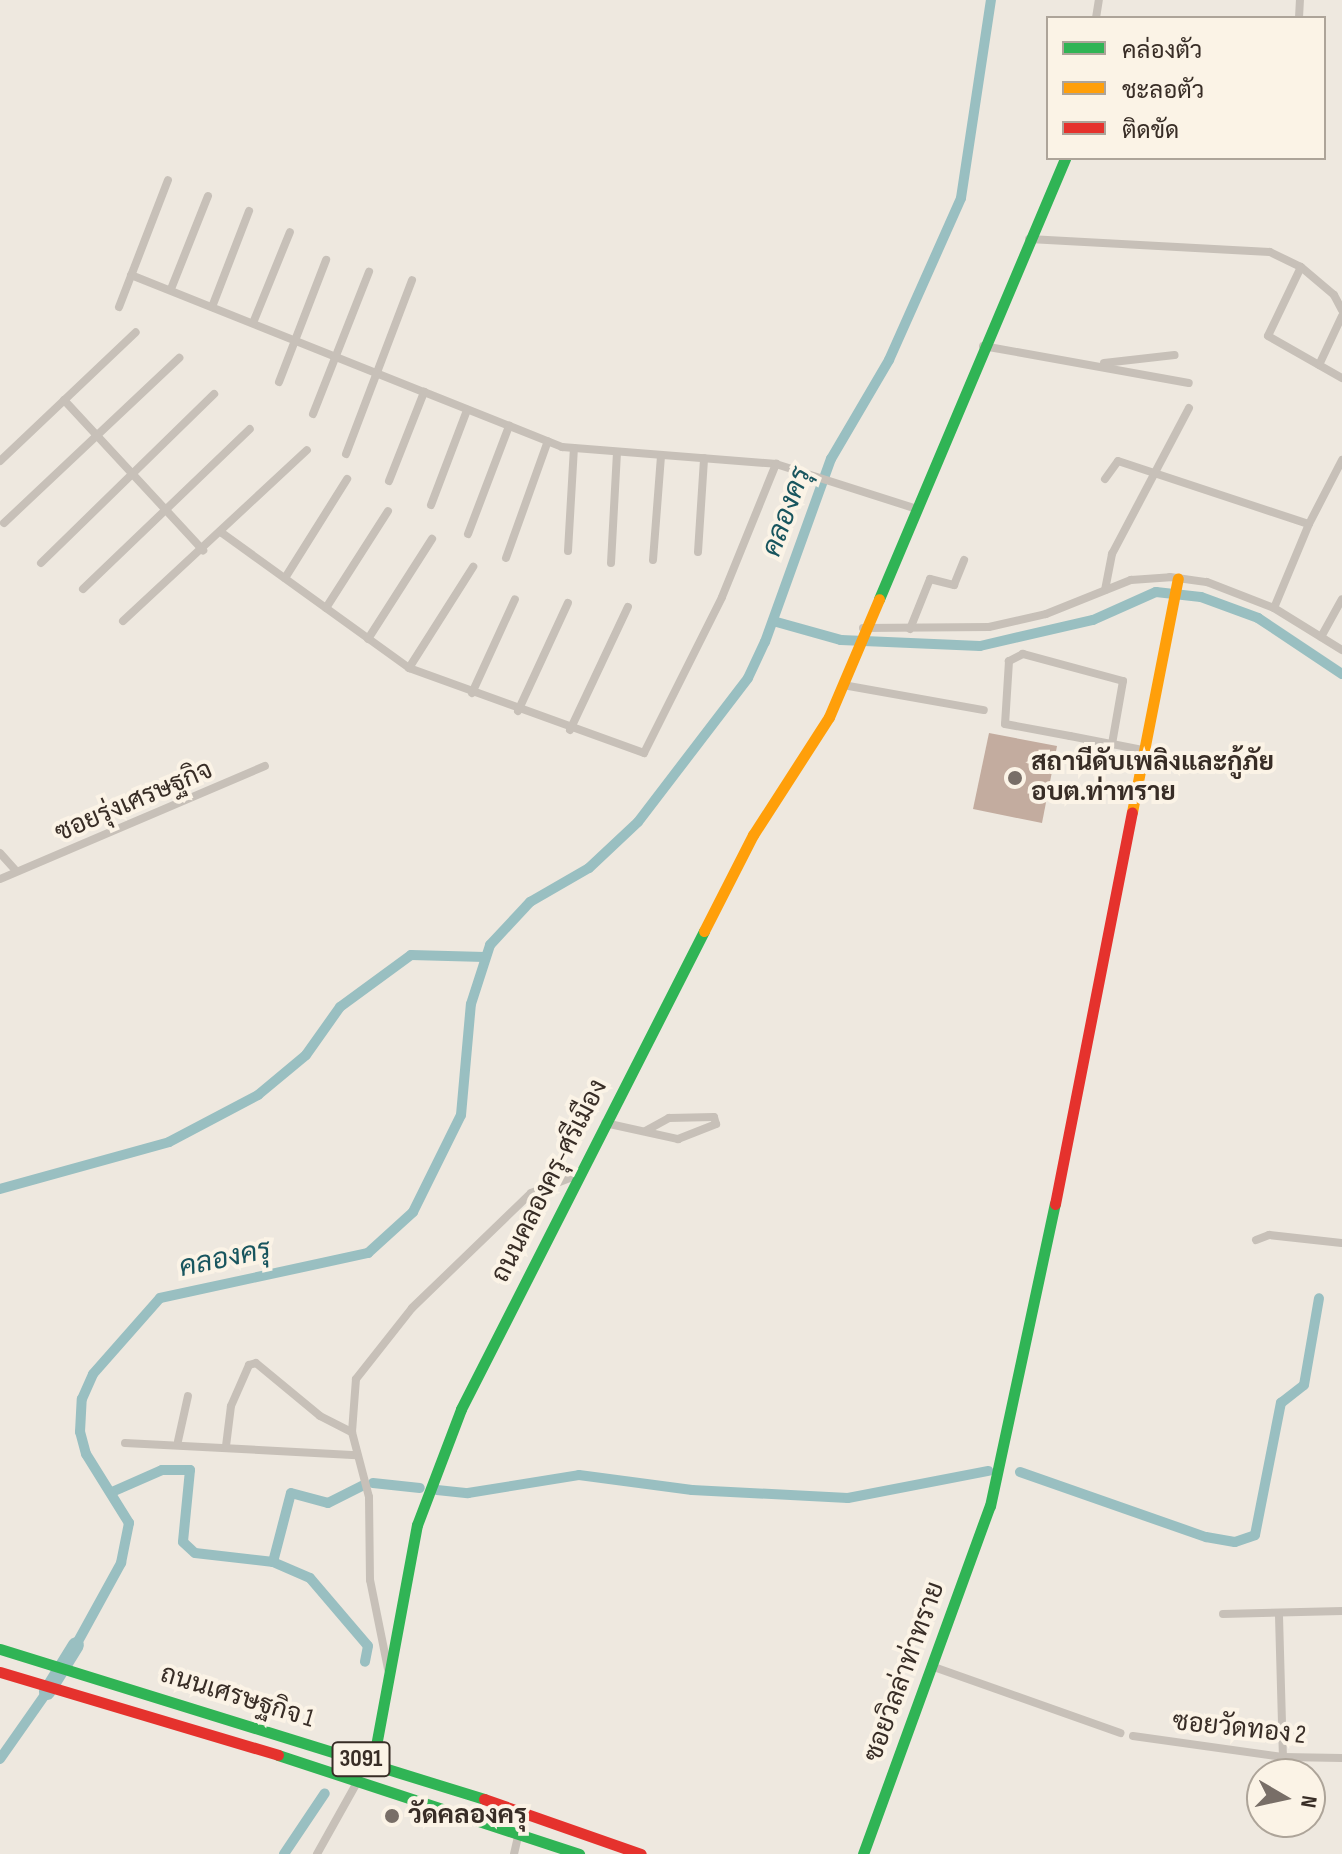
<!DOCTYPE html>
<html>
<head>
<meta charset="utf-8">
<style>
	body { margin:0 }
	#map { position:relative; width:1342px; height:1854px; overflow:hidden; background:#eee8df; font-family:"Sofia Sans Condensed",Sarabun,sans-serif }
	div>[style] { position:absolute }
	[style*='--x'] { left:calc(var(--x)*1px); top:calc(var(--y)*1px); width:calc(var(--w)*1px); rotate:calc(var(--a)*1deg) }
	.canal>* { height:10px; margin:-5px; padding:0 5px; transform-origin:5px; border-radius:5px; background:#99bfc1 }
	.river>* { height:16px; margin:-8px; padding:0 8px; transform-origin:8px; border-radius:8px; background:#99bfc1 }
	.building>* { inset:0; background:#c3ac9f }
	.street>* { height:8px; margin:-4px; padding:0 4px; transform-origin:4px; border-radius:4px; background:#c7c0b8 }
	.fast>* { height:11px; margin:-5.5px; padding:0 5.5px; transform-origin:5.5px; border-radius:5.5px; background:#30b455 }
	.slow>* { height:11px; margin:-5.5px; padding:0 5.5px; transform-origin:5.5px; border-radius:5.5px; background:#ff9f0a }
	.jam>* { height:11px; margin:-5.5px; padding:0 5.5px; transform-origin:5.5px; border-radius:5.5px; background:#e5322d }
	.dots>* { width:22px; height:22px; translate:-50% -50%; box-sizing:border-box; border:4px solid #fbf3e6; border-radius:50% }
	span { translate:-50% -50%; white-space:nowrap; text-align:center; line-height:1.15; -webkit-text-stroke:8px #fbf3e6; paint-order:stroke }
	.shield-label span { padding:2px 6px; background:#fbf3e6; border:2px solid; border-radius:6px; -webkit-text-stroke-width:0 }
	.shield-label { font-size:24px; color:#382d26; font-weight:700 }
	.poi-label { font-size:26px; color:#382d26; font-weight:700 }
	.left { translate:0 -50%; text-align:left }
	.street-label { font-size:26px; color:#382d26 }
	.water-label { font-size:28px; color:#18555e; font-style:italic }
	.legend { position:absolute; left:1046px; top:16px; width:280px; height:144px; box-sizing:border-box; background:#fbf3e6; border:2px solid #ada499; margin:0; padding:10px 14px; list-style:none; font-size:24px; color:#382d26 }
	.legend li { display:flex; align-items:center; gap:16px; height:40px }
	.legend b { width:40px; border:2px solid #ada499 }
	.north { position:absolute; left:1246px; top:1758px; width:80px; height:80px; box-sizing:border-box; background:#fbf3e6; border:2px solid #ada499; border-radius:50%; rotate:99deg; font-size:22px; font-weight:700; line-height:32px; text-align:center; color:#382d26 }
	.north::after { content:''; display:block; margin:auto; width:28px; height:36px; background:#786e67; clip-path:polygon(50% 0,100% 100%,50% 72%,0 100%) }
</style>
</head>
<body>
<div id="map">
	<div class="canal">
		<i style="--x:773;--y:621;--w:71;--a:15.6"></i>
		<i style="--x:841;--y:640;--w:139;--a:2.5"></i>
		<i style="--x:980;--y:646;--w:116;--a:-13"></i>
		<i style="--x:1093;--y:620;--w:69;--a:-24"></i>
		<i style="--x:1156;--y:592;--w:45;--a:6.3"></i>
		<i style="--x:1201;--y:597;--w:61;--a:20.2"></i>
		<i style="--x:1258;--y:618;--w:101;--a:33.7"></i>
		<i style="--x:0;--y:1189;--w:175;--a:-15.5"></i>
		<i style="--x:169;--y:1142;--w:101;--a:-27.8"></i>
		<i style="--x:258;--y:1095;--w:62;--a:-39.8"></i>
		<i style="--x:306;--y:1055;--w:59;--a:-54.7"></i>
		<i style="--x:340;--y:1007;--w:88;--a:-36.2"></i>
		<i style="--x:411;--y:955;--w:74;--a:1.5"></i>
		<i style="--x:1020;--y:1472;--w:197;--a:19.3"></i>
		<i style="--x:1206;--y:1537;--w:29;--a:10"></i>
		<i style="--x:1235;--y:1542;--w:21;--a:-19"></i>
		<i style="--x:1255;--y:1535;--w:135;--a:-78.9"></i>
		<i style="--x:1281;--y:1403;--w:29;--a:-38"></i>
		<i style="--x:1304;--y:1385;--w:88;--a:-80.2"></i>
		<i style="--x:373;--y:1483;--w:47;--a:6.1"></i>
		<i style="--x:437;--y:1490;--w:31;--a:6"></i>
		<i style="--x:468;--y:1493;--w:112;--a:-9.2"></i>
		<i style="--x:579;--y:1475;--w:114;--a:7.6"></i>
		<i style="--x:692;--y:1490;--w:156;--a:2.9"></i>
		<i style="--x:848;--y:1498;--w:143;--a:-10.9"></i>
		<i style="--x:112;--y:1492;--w:55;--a:-23.7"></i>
		<i style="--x:162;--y:1470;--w:28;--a:0"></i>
		<i style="--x:190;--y:1470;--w:72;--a:95.6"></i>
		<i style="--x:183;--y:1542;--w:16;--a:43"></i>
		<i style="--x:195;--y:1553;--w:79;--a:6.6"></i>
		<i style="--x:273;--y:1562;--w:40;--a:23.4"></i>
		<i style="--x:310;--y:1578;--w:89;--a:49.5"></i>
		<i style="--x:368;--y:1646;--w:16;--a:101"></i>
		<i style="--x:273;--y:1562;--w:71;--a:-75.4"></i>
		<i style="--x:291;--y:1493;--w:38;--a:15"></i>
		<i style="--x:328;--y:1503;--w:40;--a:-26.6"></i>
		<i style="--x:76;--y:1645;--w:94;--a:-61.2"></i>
		<i style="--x:121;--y:1563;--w:41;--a:-78.7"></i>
		<i style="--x:129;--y:1523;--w:81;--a:-121.9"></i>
		<i style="--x:86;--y:1454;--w:23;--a:-105"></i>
		<i style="--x:80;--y:1432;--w:33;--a:-87"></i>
		<i style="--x:82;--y:1399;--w:27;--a:-66"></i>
		<i style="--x:93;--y:1374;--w:101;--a:-48.6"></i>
		<i style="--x:160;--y:1298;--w:213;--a:-12.2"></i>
		<i style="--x:368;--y:1253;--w:61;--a:-42.3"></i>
		<i style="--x:413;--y:1212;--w:108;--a:-63.7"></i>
		<i style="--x:461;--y:1115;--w:111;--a:-84.9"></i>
		<i style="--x:471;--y:1004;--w:62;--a:-72.1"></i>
		<i style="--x:490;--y:945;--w:59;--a:-47.1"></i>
		<i style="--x:530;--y:902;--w:68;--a:-30"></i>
		<i style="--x:589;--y:868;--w:67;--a:-43.2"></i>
		<i style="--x:638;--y:822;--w:181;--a:-52.6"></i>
		<i style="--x:748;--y:678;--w:40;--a:-65"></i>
		<i style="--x:765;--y:642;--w:195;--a:-70.2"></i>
		<i style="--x:831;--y:459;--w:115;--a:-59.6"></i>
		<i style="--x:889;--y:360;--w:177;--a:-66"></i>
		<i style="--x:961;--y:198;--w:200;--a:-81.4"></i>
		<i style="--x:0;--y:1759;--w:82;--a:-55"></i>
		<i style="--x:284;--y:1854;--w:73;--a:-56.1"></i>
	</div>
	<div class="river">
		<i style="--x:47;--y:1692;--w:55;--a:-58.3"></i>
	</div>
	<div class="building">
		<i style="clip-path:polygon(989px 733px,1057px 746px,1042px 823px,973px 809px)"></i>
	</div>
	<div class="street">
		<i style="--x:1096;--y:18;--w:18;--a:-81"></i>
		<i style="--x:1299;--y:18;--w:18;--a:-87"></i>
		<i style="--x:1029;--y:239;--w:241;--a:3.1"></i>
		<i style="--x:1270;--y:252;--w:34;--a:26"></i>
		<i style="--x:1301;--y:267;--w:43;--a:40.3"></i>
		<i style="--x:1334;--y:295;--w:17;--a:62"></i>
		<i style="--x:1301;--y:267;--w:76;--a:115.6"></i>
		<i style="--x:1268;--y:336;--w:85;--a:29.6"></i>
		<i style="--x:131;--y:275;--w:315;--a:21.8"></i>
		<i style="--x:171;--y:289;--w:100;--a:-68.3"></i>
		<i style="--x:119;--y:307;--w:136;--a:-68.9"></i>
		<i style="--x:212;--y:307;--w:103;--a:-68.9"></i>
		<i style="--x:253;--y:323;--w:98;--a:-67.9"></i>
		<i style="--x:983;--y:346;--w:209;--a:10.2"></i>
		<i style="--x:1104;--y:363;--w:71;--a:-6.4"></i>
		<i style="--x:1319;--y:365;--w:54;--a:-64.9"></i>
		<i style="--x:279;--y:382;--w:131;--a:-68.9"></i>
		<i style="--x:64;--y:400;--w:205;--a:47.2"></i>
		<i style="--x:313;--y:414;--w:153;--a:-68.5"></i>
		<i style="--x:346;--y:454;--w:186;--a:-69.2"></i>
		<i style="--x:0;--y:461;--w:187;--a:-43.5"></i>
		<i style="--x:1105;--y:479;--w:22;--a:-54"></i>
		<i style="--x:1118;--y:461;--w:201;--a:18.3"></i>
		<i style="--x:1309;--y:524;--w:72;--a:-62.7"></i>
		<i style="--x:389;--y:481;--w:96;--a:-68.5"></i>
		<i style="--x:424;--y:392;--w:149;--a:21.7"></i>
		<i style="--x:562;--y:447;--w:215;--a:4.5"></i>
		<i style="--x:776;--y:464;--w:145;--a:17.7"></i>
		<i style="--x:431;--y:505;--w:102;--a:-69.2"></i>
		<i style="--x:4;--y:523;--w:241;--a:-43.3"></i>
		<i style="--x:222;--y:533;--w:231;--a:35.8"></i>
		<i style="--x:409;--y:668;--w:250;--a:19.9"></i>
		<i style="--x:644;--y:753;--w:174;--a:-63.4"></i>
		<i style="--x:722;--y:597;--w:144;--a:-67.9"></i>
		<i style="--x:468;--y:534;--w:116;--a:-69.2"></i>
		<i style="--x:568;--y:551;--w:103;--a:-86.7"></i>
		<i style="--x:698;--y:552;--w:94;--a:-86.3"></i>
		<i style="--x:506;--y:558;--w:124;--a:-70.3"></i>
		<i style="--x:653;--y:560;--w:104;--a:-85.6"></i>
		<i style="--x:41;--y:563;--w:242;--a:-44.3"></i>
		<i style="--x:611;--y:563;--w:111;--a:-86.9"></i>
		<i style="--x:285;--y:578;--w:117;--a:-57.9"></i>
		<i style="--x:83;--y:589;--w:231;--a:-43.8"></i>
		<i style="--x:1105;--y:590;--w:37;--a:-79"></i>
		<i style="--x:1112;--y:554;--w:165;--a:-62.2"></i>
		<i style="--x:326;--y:608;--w:115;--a:-57.4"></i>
		<i style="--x:1274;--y:608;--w:91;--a:-67.4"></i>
		<i style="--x:123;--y:621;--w:251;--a:-42.9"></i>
		<i style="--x:863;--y:628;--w:126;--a:-0.5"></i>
		<i style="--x:989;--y:627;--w:58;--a:-12.8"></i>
		<i style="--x:1046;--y:614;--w:92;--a:-21.8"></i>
		<i style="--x:1131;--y:580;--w:39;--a:-4"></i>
		<i style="--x:1170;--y:577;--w:37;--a:8"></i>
		<i style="--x:1207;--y:582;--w:72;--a:21.2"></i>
		<i style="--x:1274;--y:608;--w:80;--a:31.7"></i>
		<i style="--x:910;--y:629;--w:54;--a:-68.2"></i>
		<i style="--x:930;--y:579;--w:25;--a:14"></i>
		<i style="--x:954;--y:585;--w:27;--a:-68"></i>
		<i style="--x:1321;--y:637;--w:43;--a:-61.1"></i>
		<i style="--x:368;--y:639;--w:119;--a:-57.4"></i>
		<i style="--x:409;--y:668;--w:120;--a:-57.6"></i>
		<i style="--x:843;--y:685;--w:143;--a:10.1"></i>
		<i style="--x:472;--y:693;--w:103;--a:-65.4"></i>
		<i style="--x:518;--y:711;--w:119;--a:-65.2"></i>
		<i style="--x:570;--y:730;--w:136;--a:-64.8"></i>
		<i style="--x:1112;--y:744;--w:64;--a:-80.1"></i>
		<i style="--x:1123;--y:681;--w:104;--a:-164.9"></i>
		<i style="--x:1023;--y:654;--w:16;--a:153"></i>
		<i style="--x:1009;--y:661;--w:63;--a:93.6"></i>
		<i style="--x:1005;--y:724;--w:66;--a:10.5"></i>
		<i style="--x:1070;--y:736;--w:43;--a:10.8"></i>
		<i style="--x:1112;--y:744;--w:31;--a:11"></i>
		<i style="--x:0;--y:853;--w:24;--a:48"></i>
		<i style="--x:0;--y:879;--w:288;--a:-23.1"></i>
		<i style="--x:605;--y:1123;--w:75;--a:12.4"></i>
		<i style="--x:678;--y:1139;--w:41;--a:-21.5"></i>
		<i style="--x:716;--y:1124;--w:7;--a:-106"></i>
		<i style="--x:714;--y:1117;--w:45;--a:178.7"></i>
		<i style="--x:669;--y:1118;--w:26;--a:151"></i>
		<i style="--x:1256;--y:1240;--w:14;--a:-21"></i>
		<i style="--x:1269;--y:1235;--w:73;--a:6.3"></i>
		<i style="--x:178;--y:1441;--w:46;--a:-77.5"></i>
		<i style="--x:125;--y:1443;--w:232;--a:3"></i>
		<i style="--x:226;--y:1446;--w:40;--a:-82.9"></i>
		<i style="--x:231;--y:1406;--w:45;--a:-66.3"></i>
		<i style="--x:249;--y:1365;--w:7;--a:-16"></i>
		<i style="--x:256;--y:1363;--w:83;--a:39.6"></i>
		<i style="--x:320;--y:1416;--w:36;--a:27"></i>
		<i style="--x:1223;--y:1614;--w:119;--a:-1.4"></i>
		<i style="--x:1279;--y:1616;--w:141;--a:88.4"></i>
		<i style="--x:931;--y:1666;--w:201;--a:19.5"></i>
		<i style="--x:388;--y:1669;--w:91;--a:-101.4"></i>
		<i style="--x:370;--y:1580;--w:83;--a:-90.7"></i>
		<i style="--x:369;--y:1497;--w:67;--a:-104.7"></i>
		<i style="--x:352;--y:1432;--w:53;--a:-85.7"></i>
		<i style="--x:356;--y:1379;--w:90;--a:-51.7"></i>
		<i style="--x:412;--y:1308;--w:165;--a:-44"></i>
		<i style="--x:531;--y:1193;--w:50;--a:-21"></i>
		<i style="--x:1133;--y:1736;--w:151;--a:8"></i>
		<i style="--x:1283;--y:1757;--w:59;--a:1"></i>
		<i style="--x:317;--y:1854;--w:86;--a:-60.8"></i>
		<i style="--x:514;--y:1854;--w:22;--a:-77"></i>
	</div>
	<div class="fast">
		<i style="--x:879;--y:599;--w:479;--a:-67.1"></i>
		<i style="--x:0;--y:1649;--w:507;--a:17.22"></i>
		<i style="--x:278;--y:1755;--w:317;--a:18.2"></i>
		<i style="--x:373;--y:1762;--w:241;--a:-79.5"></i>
		<i style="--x:417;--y:1525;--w:124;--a:-69.2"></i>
		<i style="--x:461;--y:1409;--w:536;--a:-63.05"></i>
		<i style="--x:863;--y:1854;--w:370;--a:-70"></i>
		<i style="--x:990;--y:1506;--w:309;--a:-77.9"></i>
	</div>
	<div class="slow">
		<i style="--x:1132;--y:812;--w:238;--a:-78.9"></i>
		<i style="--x:704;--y:931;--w:108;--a:-63"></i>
		<i style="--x:753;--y:835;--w:140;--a:-57.2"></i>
		<i style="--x:829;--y:717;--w:128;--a:-67"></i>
	</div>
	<div class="jam">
		<i style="--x:1055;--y:1204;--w:399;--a:-78.9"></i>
		<i style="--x:0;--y:1672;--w:290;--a:16.6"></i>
		<i style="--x:484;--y:1799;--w:166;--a:19.3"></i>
	</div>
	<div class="dots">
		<i style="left:1015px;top:778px;background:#786e67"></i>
		<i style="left:392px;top:1816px;background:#786e67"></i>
	</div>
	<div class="shield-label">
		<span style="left:361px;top:1759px">3091</span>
	</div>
	<div class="poi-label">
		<span class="left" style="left:1031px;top:778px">สถานีดับเพลิงและกู้ภัย<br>อบต.ท่าทราย</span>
		<span class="left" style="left:408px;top:1816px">วัดคลองครุ</span>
	</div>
	<div class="street-label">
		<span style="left:134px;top:802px;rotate:-23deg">ซอยรุ่งเศรษฐกิจ</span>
		<span style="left:550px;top:1181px;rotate:-63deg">ถนนคลองครุ-ศรีเมือง</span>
		<span style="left:905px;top:1672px;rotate:-70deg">ซอยวิลล่าท่าทราย</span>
		<span style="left:237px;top:1697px;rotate:17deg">ถนนเศรษฐกิจ 1</span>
		<span style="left:1239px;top:1729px;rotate:6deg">ซอยวัดทอง 2</span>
	</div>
	<div class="water-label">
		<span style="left:787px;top:512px;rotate:-70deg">คลองครุ</span>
		<span style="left:225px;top:1259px;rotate:-12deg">คลองครุ</span>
	</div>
	<ul class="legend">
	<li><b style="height:10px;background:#30b455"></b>คล่องตัว</li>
	<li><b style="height:10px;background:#ff9f0a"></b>ชะลอตัว</li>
	<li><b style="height:10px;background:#e5322d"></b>ติดขัด</li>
	</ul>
	<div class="north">N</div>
</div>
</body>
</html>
